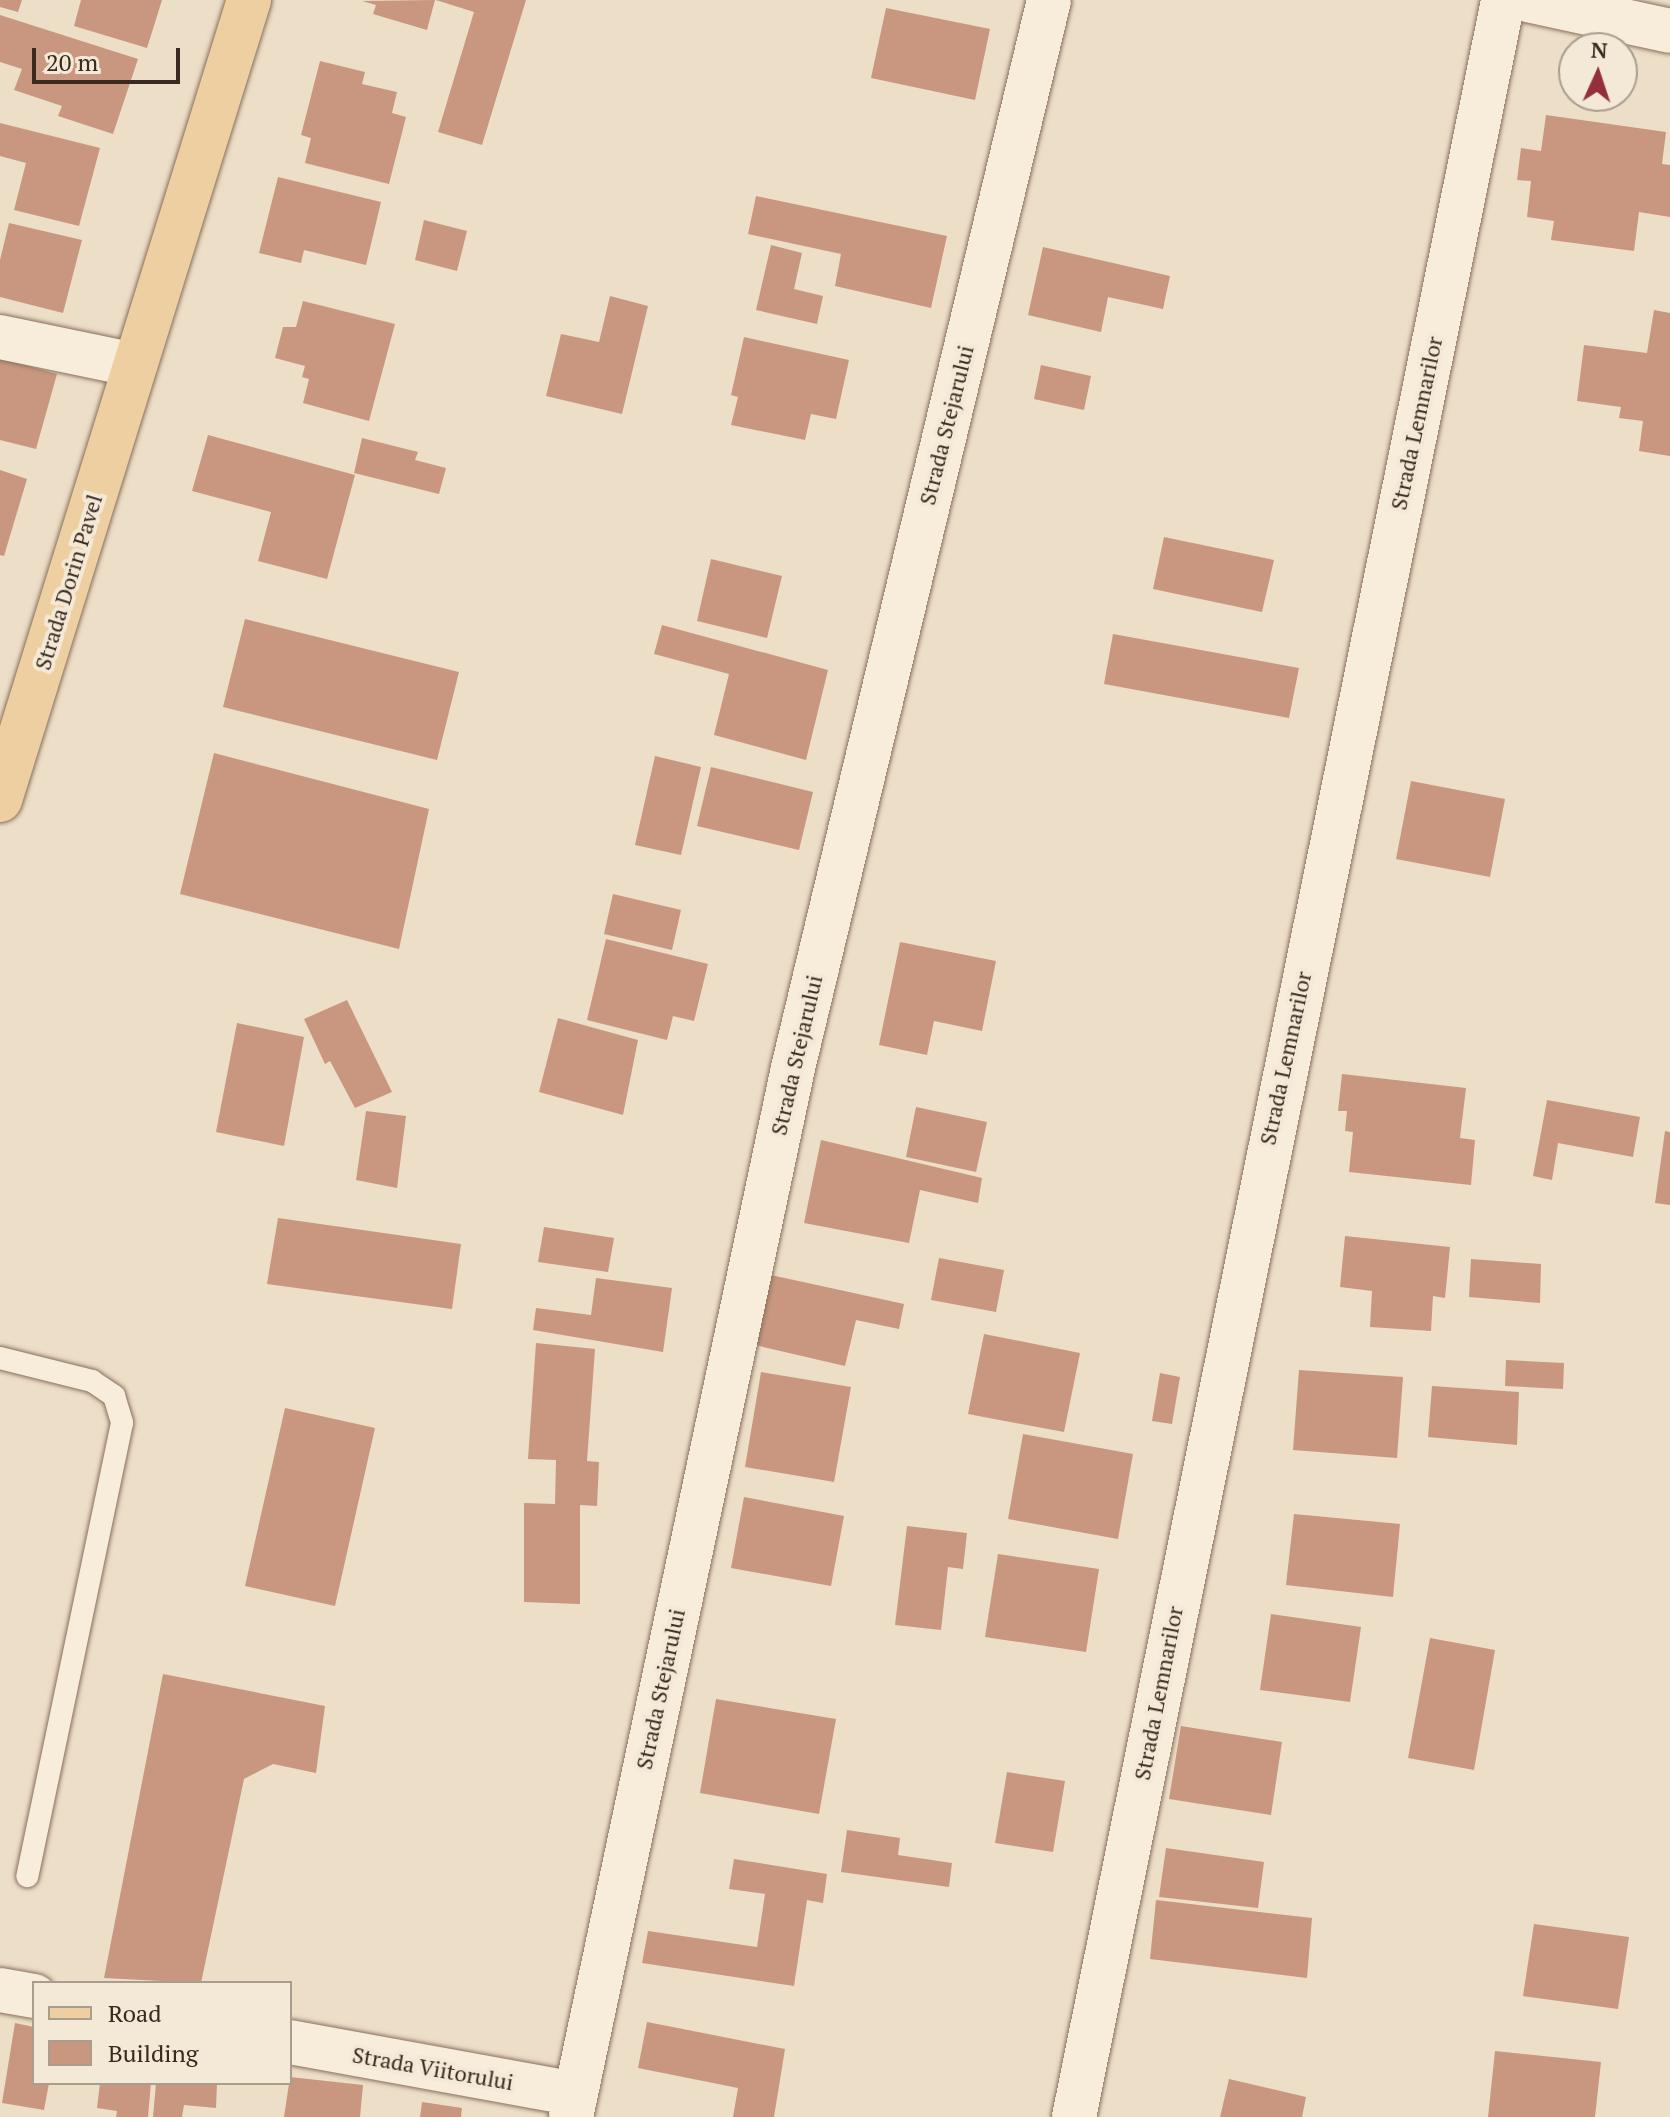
<!DOCTYPE html>
<html>
<head>
<meta charset="utf-8">
<style>
	body { margin:0 }
	#map { position:relative; width:1670px; height:2117px; overflow:hidden; background:#eddec7; font-family:"PT Serif",serif }
	div>[style] { position:absolute }
	[style*='--x'] { left:calc(var(--x)*1px); top:calc(var(--y)*1px); width:calc(var(--w)*1px); rotate:calc(var(--a)*1deg) }
	.building>* { inset:0; background:#c9977f }
	.roads { filter:drop-shadow(0 0 2px #88705d) drop-shadow(0 0 2px #88705d) }
	.service>* { height:22px; margin:-11px; padding:0 11px; transform-origin:11px; border-radius:11px; background:#f8ecda }
	.minor>* { height:44px; margin:-22px; padding:0 22px; transform-origin:22px; border-radius:22px; background:#f8ecda }
	.primary>* { height:44px; margin:-22px; padding:0 22px; transform-origin:22px; border-radius:22px; background:#edcfa1 }
	span { translate:-50% -50%; white-space:nowrap; text-align:center; line-height:1.15; -webkit-text-stroke:8px #f4e9d6; paint-order:stroke }
	.street-label { font-size:22px; color:#392a20 }
	.legend { position:absolute; left:32px; top:1981px; width:260px; height:104px; box-sizing:border-box; background:#f4e9d6; border:2px solid #a99d8d; margin:0; padding:10px 14px; list-style:none; font-size:24px; color:#392a20 }
	.legend li { display:flex; align-items:center; gap:16px; height:40px }
	.legend b { width:40px; border:2px solid #a99d8d }
	.north { position:absolute; left:1558px; top:32px; width:80px; height:80px; box-sizing:border-box; background:#f4e9d6; border:2px solid #a99d8d; border-radius:50%; rotate:3deg; font-size:22px; font-weight:700; line-height:32px; text-align:center; color:#392a20 }
	.north::after { content:''; display:block; margin:auto; width:28px; height:36px; background:#943039; clip-path:polygon(50% 0,100% 100%,50% 72%,0 100%) }
	.scale { position:absolute; left:32px; top:48px; width:148px; height:36px; box-sizing:border-box; border:4px solid #392a20; border-top:0; padding-left:10px; font-size:24px; line-height:28px; white-space:nowrap; color:#392a20; -webkit-text-stroke:6px #f4e9d6; paint-order:stroke }
</style>
</head>
<body>
<div id="map">
	<div class="building">
		<i style="clip-path:polygon(0 0,22px 0,18px 12px,0 7px)"></i>
		<i style="clip-path:polygon(81px 0,162px 0,147px 48px,74px 26px)"></i>
		<i style="clip-path:polygon(435px 0,427px 30px,373px 14px,376px 5px,362px 1px)"></i>
		<i style="clip-path:polygon(436px 0,526px 0,482px 145px,438px 132px,474px 12px)"></i>
		<i style="clip-path:polygon(886px 8px,990px 29px,975px 100px,871px 78px)"></i>
		<i style="clip-path:polygon(0 15px,138px 59px,113px 134px,58px 116px,62px 106px,14px 90px,22px 69px,0 62px)"></i>
		<i style="clip-path:polygon(320px 61px,365px 72px,362px 84px,397px 92px,392px 113px,406px 117px,389px 184px,305px 163px,311px 138px,301px 135px)"></i>
		<i style="clip-path:polygon(1546px 115px,1666px 132px,1662px 164px,1670px 165px,1670px 217px,1639px 212px,1634px 251px,1551px 240px,1554px 221px,1527px 217px,1531px 181px,1517px 180px,1521px 148px,1541px 151px)"></i>
		<i style="clip-path:polygon(0 123px,100px 148px,79px 226px,14px 210px,26px 163px,0 156px)"></i>
		<i style="clip-path:polygon(278px 177px,381px 202px,366px 265px,304px 250px,301px 263px,259px 253px)"></i>
		<i style="clip-path:polygon(756px 196px,947px 236px,931px 308px,835px 286px,841px 254px,748px 234px)"></i>
		<i style="clip-path:polygon(424px 220px,467px 231px,457px 271px,415px 260px)"></i>
		<i style="clip-path:polygon(9px 223px,82px 240px,63px 313px,0 297px,0 260px)"></i>
		<i style="clip-path:polygon(771px 245px,802px 253px,794px 289px,823px 296px,817px 324px,756px 310px)"></i>
		<i style="clip-path:polygon(1043px 247px,1170px 276px,1163px 309px,1108px 297px,1101px 332px,1028px 315px)"></i>
		<i style="clip-path:polygon(610px 296px,648px 306px,622px 414px,546px 396px,561px 334px,599px 342px)"></i>
		<i style="clip-path:polygon(303px 301px,395px 324px,369px 421px,303px 403px,309px 379px,302px 377px,305px 366px,275px 358px,283px 327px,296px 327px)"></i>
		<i style="clip-path:polygon(1654px 310px,1670px 313px,1670px 456px,1639px 451px,1643px 421px,1619px 418px,1621px 407px,1577px 401px,1584px 345px,1647px 353px)"></i>
		<i style="clip-path:polygon(744px 337px,849px 360px,836px 419px,811px 414px,805px 440px,731px 425px,738px 397px,731px 395px)"></i>
		<i style="clip-path:polygon(0 358px,57px 374px,36px 449px,0 440px)"></i>
		<i style="clip-path:polygon(1041px 365px,1091px 376px,1084px 410px,1034px 399px)"></i>
		<i style="clip-path:polygon(208px 435px,355px 475px,327px 579px,258px 561px,271px 512px,192px 491px)"></i>
		<i style="clip-path:polygon(362px 438px,418px 452px,415px 460px,446px 468px,439px 494px,354px 473px)"></i>
		<i style="clip-path:polygon(0 470px,27px 479px,4px 556px,0 555px)"></i>
		<i style="clip-path:polygon(1164px 537px,1274px 560px,1262px 612px,1153px 589px)"></i>
		<i style="clip-path:polygon(711px 559px,782px 576px,767px 638px,697px 621px)"></i>
		<i style="clip-path:polygon(245px 619px,459px 672px,437px 760px,223px 707px)"></i>
		<i style="clip-path:polygon(662px 625px,828px 670px,806px 760px,714px 735px,729px 674px,654px 654px)"></i>
		<i style="clip-path:polygon(1113px 634px,1299px 668px,1289px 718px,1104px 684px)"></i>
		<i style="clip-path:polygon(214px 753px,429px 809px,399px 949px,180px 894px)"></i>
		<i style="clip-path:polygon(655px 756px,701px 767px,681px 855px,635px 845px)"></i>
		<i style="clip-path:polygon(711px 767px,813px 792px,799px 850px,697px 826px)"></i>
		<i style="clip-path:polygon(1411px 781px,1505px 799px,1490px 877px,1396px 859px)"></i>
		<i style="clip-path:polygon(613px 894px,681px 910px,672px 950px,604px 934px)"></i>
		<i style="clip-path:polygon(606px 939px,708px 964px,694px 1021px,673px 1016px,667px 1040px,587px 1020px)"></i>
		<i style="clip-path:polygon(900px 942px,996px 961px,982px 1031px,934px 1021px,927px 1055px,879px 1045px)"></i>
		<i style="clip-path:polygon(347px 1000px,392px 1092px,355px 1108px,330px 1061px,325px 1064px,304px 1019px)"></i>
		<i style="clip-path:polygon(558px 1018px,638px 1040px,623px 1115px,539px 1092px)"></i>
		<i style="clip-path:polygon(237px 1023px,304px 1037px,284px 1146px,216px 1132px)"></i>
		<i style="clip-path:polygon(1342px 1074px,1466px 1088px,1460px 1138px,1475px 1140px,1471px 1185px,1349px 1172px,1353px 1132px,1345px 1131px,1347px 1111px,1338px 1111px)"></i>
		<i style="clip-path:polygon(1547px 1100px,1640px 1117px,1633px 1157px,1558px 1143px,1552px 1180px,1533px 1176px)"></i>
		<i style="clip-path:polygon(916px 1107px,987px 1122px,976px 1172px,906px 1157px)"></i>
		<i style="clip-path:polygon(366px 1111px,406px 1116px,397px 1188px,356px 1180px)"></i>
		<i style="clip-path:polygon(1665px 1131px,1670px 1132px,1670px 1205px,1655px 1203px)"></i>
		<i style="clip-path:polygon(821px 1140px,982px 1178px,978px 1203px,920px 1190px,909px 1243px,804px 1223px)"></i>
		<i style="clip-path:polygon(278px 1218px,461px 1244px,452px 1309px,267px 1284px)"></i>
		<i style="clip-path:polygon(544px 1227px,614px 1238px,608px 1272px,538px 1262px)"></i>
		<i style="clip-path:polygon(1345px 1236px,1450px 1247px,1445px 1298px,1433px 1296px,1431px 1331px,1370px 1327px,1372px 1291px,1340px 1287px)"></i>
		<i style="clip-path:polygon(939px 1258px,1004px 1270px,996px 1312px,931px 1300px)"></i>
		<i style="clip-path:polygon(1471px 1259px,1541px 1264px,1540px 1303px,1469px 1297px)"></i>
		<i style="clip-path:polygon(771px 1275px,904px 1304px,899px 1329px,856px 1320px,845px 1366px,755px 1345px)"></i>
		<i style="clip-path:polygon(596px 1278px,672px 1288px,663px 1352px,533px 1330px,536px 1308px,591px 1315px)"></i>
		<i style="clip-path:polygon(984px 1334px,1080px 1353px,1064px 1432px,968px 1414px)"></i>
		<i style="clip-path:polygon(536px 1343px,595px 1349px,587px 1461px,599px 1462px,597px 1506px,580px 1505px,580px 1604px,524px 1602px,524px 1503px,555px 1504px,556px 1460px,528px 1459px)"></i>
		<i style="clip-path:polygon(1506px 1360px,1564px 1363px,1563px 1389px,1505px 1386px)"></i>
		<i style="clip-path:polygon(1299px 1370px,1403px 1377px,1397px 1458px,1293px 1450px)"></i>
		<i style="clip-path:polygon(761px 1372px,851px 1387px,834px 1482px,745px 1467px)"></i>
		<i style="clip-path:polygon(1160px 1373px,1180px 1377px,1172px 1424px,1152px 1421px)"></i>
		<i style="clip-path:polygon(1432px 1386px,1519px 1392px,1517px 1445px,1428px 1437px)"></i>
		<i style="clip-path:polygon(285px 1408px,375px 1428px,335px 1606px,245px 1586px)"></i>
		<i style="clip-path:polygon(1023px 1434px,1133px 1454px,1118px 1539px,1008px 1519px)"></i>
		<i style="clip-path:polygon(744px 1497px,844px 1516px,831px 1586px,731px 1568px)"></i>
		<i style="clip-path:polygon(1294px 1514px,1400px 1524px,1393px 1597px,1286px 1585px)"></i>
		<i style="clip-path:polygon(907px 1526px,967px 1533px,963px 1569px,948px 1567px,941px 1630px,895px 1625px)"></i>
		<i style="clip-path:polygon(998px 1554px,1099px 1569px,1086px 1652px,985px 1637px)"></i>
		<i style="clip-path:polygon(1271px 1614px,1361px 1627px,1350px 1702px,1260px 1690px)"></i>
		<i style="clip-path:polygon(1430px 1638px,1495px 1650px,1474px 1770px,1408px 1758px)"></i>
		<i style="clip-path:polygon(163px 1674px,325px 1706px,316px 1773px,273px 1764px,244px 1779px,201px 1983px,104px 1978px)"></i>
		<i style="clip-path:polygon(716px 1699px,836px 1719px,819px 1814px,700px 1793px)"></i>
		<i style="clip-path:polygon(1181px 1726px,1282px 1742px,1271px 1815px,1169px 1799px)"></i>
		<i style="clip-path:polygon(1007px 1772px,1065px 1781px,1053px 1852px,995px 1843px)"></i>
		<i style="clip-path:polygon(847px 1830px,900px 1838px,898px 1855px,952px 1863px,949px 1887px,841px 1872px)"></i>
		<i style="clip-path:polygon(1166px 1848px,1264px 1862px,1258px 1908px,1159px 1897px)"></i>
		<i style="clip-path:polygon(734px 1859px,827px 1874px,823px 1903px,807px 1900px,794px 1986px,642px 1963px,648px 1931px,757px 1947px,765px 1894px,729px 1889px)"></i>
		<i style="clip-path:polygon(1156px 1900px,1312px 1918px,1307px 1978px,1150px 1959px)"></i>
		<i style="clip-path:polygon(1534px 1924px,1629px 1937px,1618px 2009px,1523px 1996px)"></i>
		<i style="clip-path:polygon(647px 2022px,785px 2049px,774px 2117px,733px 2117px,738px 2088px,638px 2068px)"></i>
		<i style="clip-path:polygon(15px 2023px,34px 2027px,34px 2083px,49px 2083px,44px 2110px,2px 2103px)"></i>
		<i style="clip-path:polygon(1495px 2051px,1601px 2062px,1595px 2117px,1488px 2117px)"></i>
		<i style="clip-path:polygon(290px 2077px,363px 2085px,360px 2117px,284px 2117px)"></i>
		<i style="clip-path:polygon(1229px 2079px,1306px 2097px,1302px 2117px,1220px 2117px)"></i>
		<i style="clip-path:polygon(100px 2083px,151px 2083px,148px 2117px,116px 2117px,117px 2111px,97px 2108px)"></i>
		<i style="clip-path:polygon(156px 2083px,217px 2083px,216px 2108px,184px 2105px,182px 2117px,153px 2117px)"></i>
		<i style="clip-path:polygon(422px 2102px,462px 2108px,461px 2117px,420px 2117px)"></i>
	</div>
	<div class="roads">
		<div class="service">
			<i style="--x:0;--y:1358;--w:95;--a:14"></i>
			<i style="--x:92;--y:1381;--w:27;--a:34"></i>
			<i style="--x:114;--y:1396;--w:28;--a:73"></i>
			<i style="--x:122;--y:1423;--w:463;--a:101.8"></i>
		</div>
		<div class="minor">
			<i style="--x:1527;--y:0;--w:146;--a:12.2"></i>
			<i style="--x:0;--y:337;--w:138;--a:11.7"></i>
			<i style="--x:0;--y:1990;--w:35;--a:10"></i>
			<i style="--x:290;--y:2042;--w:290;--a:10.3"></i>
			<i style="--x:571;--y:2117;--w:1072;--a:-78.05"></i>
			<i style="--x:793;--y:1068;--w:1098;--a:-76.52"></i>
			<i style="--x:1074;--y:2117;--w:2160;--a:-78.54"></i>
		</div>
		<div class="primary">
			<i style="--x:0;--y:800;--w:838;--a:-72.71"></i>
		</div>
	</div>
	<div class="street-label">
		<span style="left:1416px;top:423px;rotate:-78deg">Strada Lemnarilor</span>
		<span style="left:946px;top:425px;rotate:-76deg">Strada Stejarului</span>
		<span style="left:68px;top:582px;rotate:-73deg">Strada Dorin Pavel</span>
		<span style="left:796px;top:1055px;rotate:-77deg">Strada Stejarului</span>
		<span style="left:1285px;top:1058px;rotate:-78deg">Strada Lemnarilor</span>
		<span style="left:660px;top:1689px;rotate:-78deg">Strada Stejarului</span>
		<span style="left:1158px;top:1693px;rotate:-79deg">Strada Lemnarilor</span>
		<span style="left:433px;top:2068px;rotate:10deg">Strada Viitorului</span>
	</div>
	<ul class="legend">
	<li><b style="height:10px;background:#edcfa1"></b>Road</li>
	<li><b style="height:22px;background:#c9977f"></b>Building</li>
	</ul>
	<div class="north">N</div>
	<div class="scale">20 m</div>
</div>
</body>
</html>
